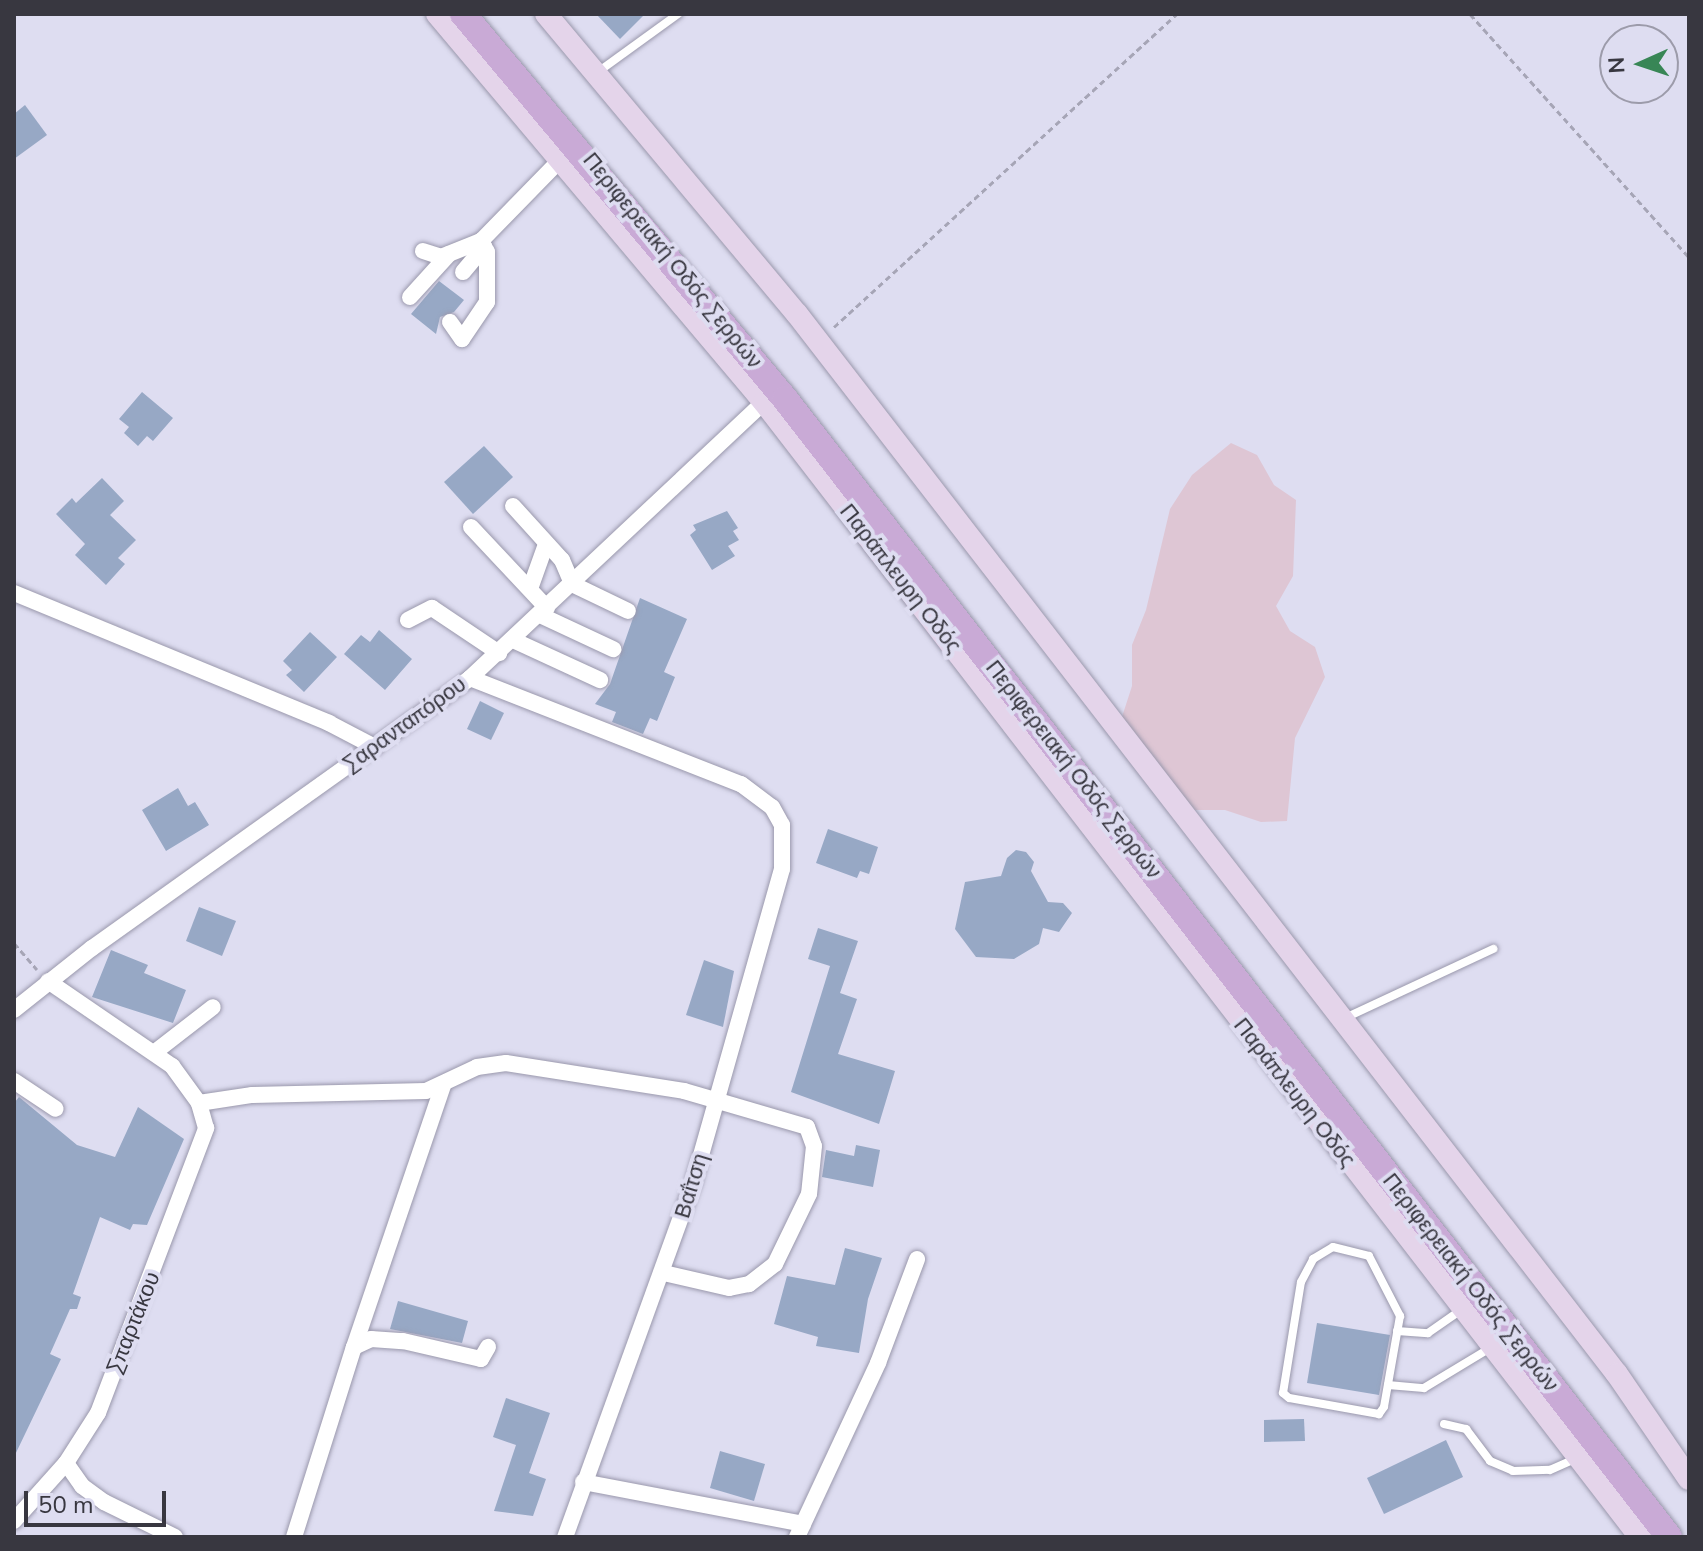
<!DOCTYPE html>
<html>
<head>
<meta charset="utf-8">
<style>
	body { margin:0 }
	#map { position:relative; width:1703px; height:1551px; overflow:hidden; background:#deddf1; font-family:"Nunito Sans",sans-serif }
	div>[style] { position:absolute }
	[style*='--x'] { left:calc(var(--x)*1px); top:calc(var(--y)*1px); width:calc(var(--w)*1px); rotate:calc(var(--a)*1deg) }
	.green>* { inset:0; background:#dec6d4 }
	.building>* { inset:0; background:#97a8c5 }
	.path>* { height:3px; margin-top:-1.5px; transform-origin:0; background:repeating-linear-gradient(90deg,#a6a5b6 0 6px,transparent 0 10px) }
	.roads { filter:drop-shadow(0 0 2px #9a98ac) drop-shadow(0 0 2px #9a98ac) }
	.lane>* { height:8px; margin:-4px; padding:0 4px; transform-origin:4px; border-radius:4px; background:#fff }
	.street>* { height:16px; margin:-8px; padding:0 8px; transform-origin:8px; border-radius:8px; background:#fff }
	.secondary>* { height:22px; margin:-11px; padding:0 11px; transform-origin:11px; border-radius:11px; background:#e4d4ea }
	.primary>* { height:26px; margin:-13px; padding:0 13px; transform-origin:13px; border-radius:13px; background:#c9aad6 }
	span { translate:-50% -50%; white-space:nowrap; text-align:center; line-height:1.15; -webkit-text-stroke:8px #deddf1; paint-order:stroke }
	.street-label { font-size:22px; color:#383740 }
	.frame { position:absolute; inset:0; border:16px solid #383740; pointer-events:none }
	.north { position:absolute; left:1599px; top:24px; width:80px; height:80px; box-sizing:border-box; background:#deddf1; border:2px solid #9c9baa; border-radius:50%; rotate:267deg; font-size:22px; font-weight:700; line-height:32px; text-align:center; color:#383740 }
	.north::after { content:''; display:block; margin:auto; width:28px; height:36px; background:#388656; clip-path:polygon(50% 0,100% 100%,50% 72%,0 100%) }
	.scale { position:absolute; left:24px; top:1491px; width:142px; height:36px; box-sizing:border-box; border:4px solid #383740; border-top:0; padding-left:10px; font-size:24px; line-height:28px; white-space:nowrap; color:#383740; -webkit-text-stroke:6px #deddf1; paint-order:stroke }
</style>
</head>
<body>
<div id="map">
	<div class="green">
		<i style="clip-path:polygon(1231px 443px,1257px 455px,1274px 485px,1296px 500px,1293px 576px,1276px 606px,1290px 631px,1315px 647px,1325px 677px,1295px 738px,1287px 821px,1261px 822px,1225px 810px,1190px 810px,1121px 720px,1132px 686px,1132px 645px,1146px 610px,1170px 509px,1192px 475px)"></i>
	</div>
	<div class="building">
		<i style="clip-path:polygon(596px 14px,645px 14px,620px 39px)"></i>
		<i style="clip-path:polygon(25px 105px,47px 135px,14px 159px,14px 114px)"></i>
		<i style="clip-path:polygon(439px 281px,464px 300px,454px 312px,440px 317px,436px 334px,411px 314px)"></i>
		<i style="clip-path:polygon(142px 392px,173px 418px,153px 441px,147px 436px,138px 446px,124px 433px,129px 427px,119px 419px)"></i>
		<i style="clip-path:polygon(484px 446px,513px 477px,473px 514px,444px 482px)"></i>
		<i style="clip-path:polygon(102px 478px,124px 501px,110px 515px,136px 540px,118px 558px,125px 564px,106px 585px,75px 555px,85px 544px,56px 514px,72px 498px,76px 503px)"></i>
		<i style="clip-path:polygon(727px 511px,738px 528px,733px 531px,739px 540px,728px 546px,735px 556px,712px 570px,690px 535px,696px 530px,693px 525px)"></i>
		<i style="clip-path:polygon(640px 598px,687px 619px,664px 672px,675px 677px,657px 721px,650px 718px,643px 734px,612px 722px,616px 712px,595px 704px,610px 684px)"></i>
		<i style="clip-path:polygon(379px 630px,412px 659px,385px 690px,344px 654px,361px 635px,370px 642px)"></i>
		<i style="clip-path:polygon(310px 632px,337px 657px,304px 692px,286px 675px,292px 670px,283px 661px)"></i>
		<i style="clip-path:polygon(480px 701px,504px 713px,491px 740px,467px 729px)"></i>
		<i style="clip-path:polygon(178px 788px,188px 806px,195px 802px,209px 825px,166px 851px,142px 810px)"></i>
		<i style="clip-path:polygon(828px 829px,878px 847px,869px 874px,860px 871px,857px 878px,816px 863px)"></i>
		<i style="clip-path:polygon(1016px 850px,1026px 852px,1034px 862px,1031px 871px,1048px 902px,1063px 903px,1072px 913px,1059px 932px,1043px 928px,1039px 944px,1014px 959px,976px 957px,955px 929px,965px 882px,1001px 876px,1007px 858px)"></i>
		<i style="clip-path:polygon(199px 907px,236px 921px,222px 956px,186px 941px)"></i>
		<i style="clip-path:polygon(818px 928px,858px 941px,840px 993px,857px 999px,838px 1054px,895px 1071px,879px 1124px,791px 1092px,830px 966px,808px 959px)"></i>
		<i style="clip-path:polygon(111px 950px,148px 965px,144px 973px,186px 990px,173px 1023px,92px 997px)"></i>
		<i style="clip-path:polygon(704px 960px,734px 971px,723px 1027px,686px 1015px)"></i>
		<i style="clip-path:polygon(19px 1097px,77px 1145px,115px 1157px,138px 1107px,184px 1139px,147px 1225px,133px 1224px,130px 1230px,100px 1217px,73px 1294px,81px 1297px,77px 1309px,70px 1309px,50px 1354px,61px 1359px,14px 1457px,14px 1103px)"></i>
		<i style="clip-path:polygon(856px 1145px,880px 1150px,873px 1187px,822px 1177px,826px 1150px,854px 1156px)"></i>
		<i style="clip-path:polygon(845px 1248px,882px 1258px,868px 1299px,859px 1353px,816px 1346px,818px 1337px,774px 1324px,787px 1276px,835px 1285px)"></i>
		<i style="clip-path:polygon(398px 1301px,468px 1321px,462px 1343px,390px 1329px)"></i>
		<i style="clip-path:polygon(1317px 1323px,1390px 1335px,1379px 1395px,1307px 1383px)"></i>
		<i style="clip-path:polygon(506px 1398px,550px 1413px,529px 1473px,546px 1479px,533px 1516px,494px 1511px,516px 1445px,493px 1437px)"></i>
		<i style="clip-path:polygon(1304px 1419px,1305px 1441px,1264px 1442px,1264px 1420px)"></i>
		<i style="clip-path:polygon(1446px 1440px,1463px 1477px,1384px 1514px,1367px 1478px)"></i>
		<i style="clip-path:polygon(720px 1451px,765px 1464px,754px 1501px,710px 1488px)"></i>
	</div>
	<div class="path">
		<i style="--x:1470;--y:14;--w:327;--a:48"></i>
		<i style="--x:834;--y:327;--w:464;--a:-42.4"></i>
		<i style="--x:14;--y:943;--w:35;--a:49"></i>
	</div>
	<div class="roads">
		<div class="lane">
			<i style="--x:598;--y:72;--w:99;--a:-35.9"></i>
			<i style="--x:1343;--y:1019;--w:166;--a:-25"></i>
			<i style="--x:1333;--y:1247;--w:37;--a:14"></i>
			<i style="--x:1369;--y:1256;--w:68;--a:62.7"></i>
			<i style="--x:1400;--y:1316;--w:92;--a:100"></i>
			<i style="--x:1384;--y:1407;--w:9;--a:126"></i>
			<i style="--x:1379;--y:1414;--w:91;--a:-169.9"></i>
			<i style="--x:1289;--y:1398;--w:8;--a:-140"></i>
			<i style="--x:1283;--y:1393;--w:112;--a:-80.8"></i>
			<i style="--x:1301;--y:1282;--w:26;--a:-62"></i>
			<i style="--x:1313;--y:1259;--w:23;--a:-31"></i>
			<i style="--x:1397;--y:1331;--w:31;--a:4"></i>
			<i style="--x:1428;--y:1333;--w:40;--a:-34.9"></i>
			<i style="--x:1388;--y:1385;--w:36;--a:5"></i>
			<i style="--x:1424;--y:1388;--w:79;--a:-31.1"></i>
			<i style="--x:1444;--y:1424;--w:23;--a:13"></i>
			<i style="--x:1466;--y:1429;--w:40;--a:53"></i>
			<i style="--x:1490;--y:1461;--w:25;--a:23"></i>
			<i style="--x:1513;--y:1471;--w:37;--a:-2"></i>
			<i style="--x:1550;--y:1470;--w:30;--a:-24"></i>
		</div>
		<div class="street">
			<i style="--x:423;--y:251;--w:19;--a:18"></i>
			<i style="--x:441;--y:257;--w:43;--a:-21.8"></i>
			<i style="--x:481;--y:241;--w:116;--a:-45.7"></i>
			<i style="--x:463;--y:272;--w:33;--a:-50"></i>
			<i style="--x:410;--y:297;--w:58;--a:-47.8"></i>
			<i style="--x:450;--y:322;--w:21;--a:55"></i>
			<i style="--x:462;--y:339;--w:45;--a:-56"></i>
			<i style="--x:487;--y:302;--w:50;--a:-90"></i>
			<i style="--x:487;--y:252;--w:13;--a:-119"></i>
			<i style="--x:513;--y:506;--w:73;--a:47.8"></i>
			<i style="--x:562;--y:560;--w:26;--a:67"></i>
			<i style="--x:572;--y:584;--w:62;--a:25.7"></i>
			<i style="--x:471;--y:527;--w:111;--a:46.8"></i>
			<i style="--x:531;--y:586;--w:45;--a:-70.3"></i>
			<i style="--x:14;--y:593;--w:341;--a:22.4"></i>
			<i style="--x:329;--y:723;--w:52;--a:27.6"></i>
			<i style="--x:540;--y:615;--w:81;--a:25"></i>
			<i style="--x:408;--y:620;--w:27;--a:-27"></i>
			<i style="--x:432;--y:608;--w:81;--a:33.9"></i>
			<i style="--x:513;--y:640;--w:96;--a:24.7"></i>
			<i style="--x:470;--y:678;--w:291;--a:21.4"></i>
			<i style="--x:741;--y:784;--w:39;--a:37"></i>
			<i style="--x:772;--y:807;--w:21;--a:61"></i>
			<i style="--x:782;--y:825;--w:44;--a:90"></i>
			<i style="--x:782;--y:869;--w:324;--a:105.8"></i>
			<i style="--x:694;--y:1181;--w:379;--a:109.9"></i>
			<i style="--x:14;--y:1010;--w:100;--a:-38.5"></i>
			<i style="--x:92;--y:948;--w:465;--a:-35.5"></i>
			<i style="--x:470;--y:678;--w:403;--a:-43.2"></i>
			<i style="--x:155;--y:1052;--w:73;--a:-37.8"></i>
			<i style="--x:14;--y:1081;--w:50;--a:33.7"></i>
			<i style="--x:199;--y:1103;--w:54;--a:-8.6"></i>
			<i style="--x:252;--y:1095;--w:174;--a:-1.3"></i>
			<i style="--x:426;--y:1091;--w:56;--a:-25.2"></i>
			<i style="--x:477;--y:1067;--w:29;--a:-8"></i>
			<i style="--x:506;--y:1063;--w:180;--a:8.9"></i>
			<i style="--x:684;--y:1091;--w:128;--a:16.3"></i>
			<i style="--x:807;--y:1127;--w:20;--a:70"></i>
			<i style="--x:814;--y:1146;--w:48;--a:95.9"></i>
			<i style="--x:809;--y:1194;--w:78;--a:115.9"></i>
			<i style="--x:775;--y:1264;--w:33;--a:142"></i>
			<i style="--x:749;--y:1284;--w:20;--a:169"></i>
			<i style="--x:729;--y:1288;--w:67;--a:-167"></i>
			<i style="--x:354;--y:1347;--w:276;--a:-71.2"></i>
			<i style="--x:66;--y:1463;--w:28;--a:55"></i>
			<i style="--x:82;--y:1486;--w:27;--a:36"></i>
			<i style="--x:104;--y:1502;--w:79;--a:26.2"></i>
			<i style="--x:583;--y:1482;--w:224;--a:10.8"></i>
			<i style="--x:14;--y:1521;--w:78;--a:-48.1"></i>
			<i style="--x:66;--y:1463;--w:59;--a:-57.4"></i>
			<i style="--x:98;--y:1413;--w:305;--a:-69.2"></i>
			<i style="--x:206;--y:1128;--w:26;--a:-106"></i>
			<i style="--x:199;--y:1103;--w:46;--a:-126.1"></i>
			<i style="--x:172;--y:1066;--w:150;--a:-145.6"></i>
			<i style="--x:294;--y:1537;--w:199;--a:-72.5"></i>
			<i style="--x:354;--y:1347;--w:19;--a:-25"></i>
			<i style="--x:371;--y:1339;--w:32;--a:4"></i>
			<i style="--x:403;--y:1341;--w:80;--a:13"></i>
			<i style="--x:481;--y:1359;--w:14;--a:-60"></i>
			<i style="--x:797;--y:1537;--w:192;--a:-65"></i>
			<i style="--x:878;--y:1363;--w:111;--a:-69.4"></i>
		</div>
		<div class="secondary">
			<i style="--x:437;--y:14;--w:507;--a:49.88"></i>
			<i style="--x:764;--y:402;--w:1434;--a:52.34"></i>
			<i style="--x:546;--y:14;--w:391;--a:50.1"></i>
			<i style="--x:797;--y:314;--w:1340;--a:52.28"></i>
			<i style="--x:1617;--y:1374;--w:127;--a:55.6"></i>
		</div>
		<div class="primary">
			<i style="--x:463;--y:14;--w:502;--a:50.09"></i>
			<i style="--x:785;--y:399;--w:1441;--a:52.16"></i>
		</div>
	</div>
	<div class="street-label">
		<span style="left:672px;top:261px;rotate:51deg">Περιφερειακή Οδός Σερρών</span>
		<span style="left:900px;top:579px;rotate:52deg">Παράπλευρη Οδός</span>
		<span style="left:405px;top:725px;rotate:-36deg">Σαρανταπόρου</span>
		<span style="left:1073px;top:770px;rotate:52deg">Περιφερειακή Οδός Σερρών</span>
		<span style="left:1294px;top:1093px;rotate:52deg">Παράπλευρη Οδός</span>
		<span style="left:692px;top:1186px;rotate:-73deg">Βαΐτση</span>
		<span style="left:1470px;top:1283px;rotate:52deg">Περιφερειακή Οδός Σερρών</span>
		<span style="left:134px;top:1323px;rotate:-68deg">Σπαρτάκου</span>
	</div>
	<div class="frame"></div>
	<div class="north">N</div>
	<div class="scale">50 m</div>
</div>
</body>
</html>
